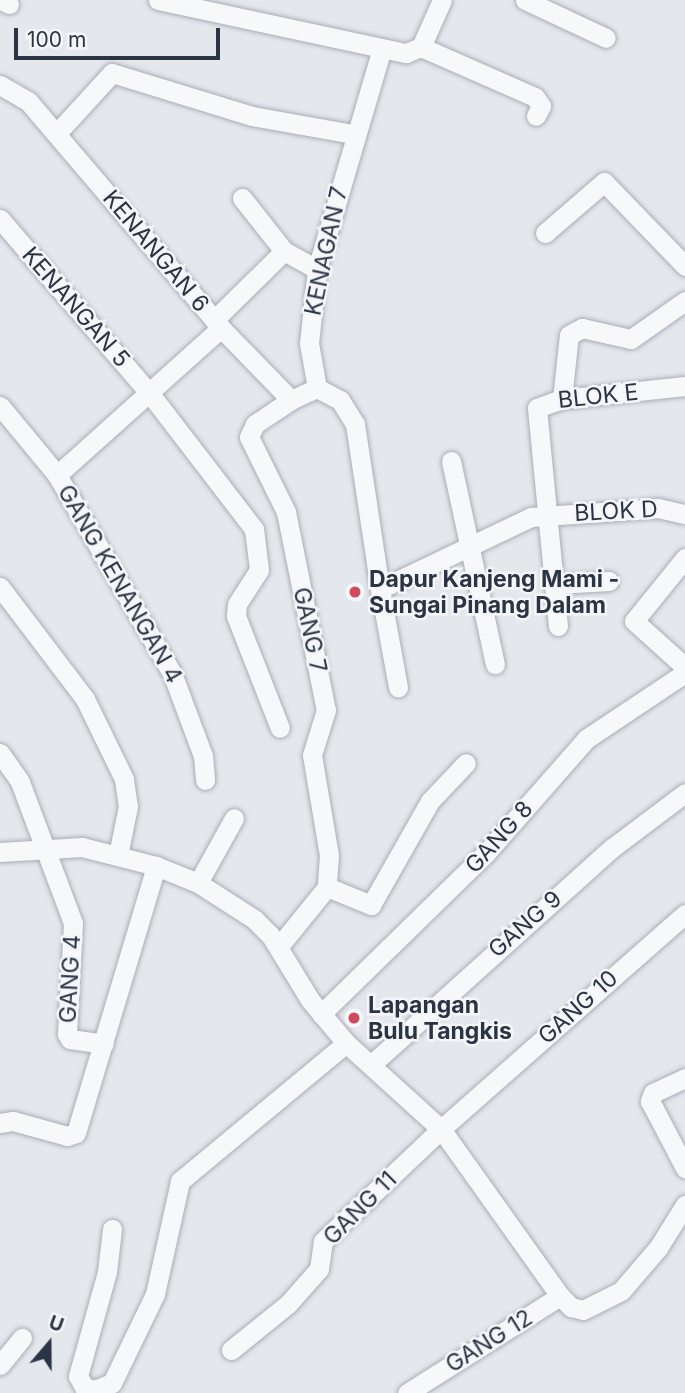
<!DOCTYPE html>
<html>
<head>
<meta charset="utf-8">
<style>
	body { margin:0 }
	#map { position:relative; width:685px; height:1393px; overflow:hidden; background:#e4e7ec; font-family:Inter,sans-serif }
	div>[style] { position:absolute }
	[style*='--x'] { left:calc(var(--x)*1px); top:calc(var(--y)*1px); width:calc(var(--w)*1px); rotate:calc(var(--a)*1deg) }
	.roads { filter:drop-shadow(0 0 2px #a9aeb7) drop-shadow(0 0 2px #a9aeb7) }
	.minor>* { height:19px; margin:-9.5px; padding:0 9.5px; transform-origin:9.5px; border-radius:9.5px; background:#f7f8fa }
	.dots>* { width:19px; height:19px; translate:-50% -50%; box-sizing:border-box; border:4px solid #f4f6f9; border-radius:50% }
	span { translate:-50% -50%; white-space:nowrap; text-align:center; line-height:1.15; -webkit-text-stroke:5px #f4f6f9; paint-order:stroke }
	.street-label { font-size:23px; color:#2b3445 }
	.poi-label { font-size:23px; color:#2b3445; font-weight:700 }
	.left { translate:0 -50%; text-align:left }
	.north { position:absolute; left:14px; top:1309px; width:70px; height:70px; -webkit-text-stroke:5px #f4f6f9; paint-order:stroke; rotate:20deg; font-size:19px; font-weight:700; line-height:28px; text-align:center; color:#2b3445 }
	.north::after { content:''; display:block; margin:auto; width:24px; height:32px; background:#2b3445; clip-path:polygon(50% 0,100% 100%,50% 72%,0 100%) }
	.scale { position:absolute; left:14px; top:28px; width:206px; height:32px; box-sizing:border-box; border:4px solid #2b3445; border-top:0; padding-left:9px; font-size:21px; line-height:24px; white-space:nowrap; color:#2b3445; -webkit-text-stroke:5px #f4f6f9; paint-order:stroke }
</style>
</head>
<body>
<div id="map">
	<div class="roads">
		<div class="minor">
			<i style="--x:1;--y:0;--w:9;--a:27"></i>
			<i style="--x:158;--y:0;--w:254;--a:12.1"></i>
			<i style="--x:406;--y:53;--w:16;--a:-22"></i>
			<i style="--x:421;--y:47;--w:51;--a:-65.9"></i>
			<i style="--x:525;--y:0;--w:89;--a:25.1"></i>
			<i style="--x:421;--y:47;--w:124;--a:23.7"></i>
			<i style="--x:535;--y:97;--w:11;--a:56"></i>
			<i style="--x:541;--y:106;--w:11;--a:117"></i>
			<i style="--x:0;--y:85;--w:32;--a:30"></i>
			<i style="--x:28;--y:101;--w:298;--a:49.6"></i>
			<i style="--x:221;--y:328;--w:100;--a:45.8"></i>
			<i style="--x:291;--y:400;--w:29;--a:-25"></i>
			<i style="--x:57;--y:133;--w:81;--a:-47.5"></i>
			<i style="--x:112;--y:73;--w:146;--a:17.1"></i>
			<i style="--x:252;--y:116;--w:103;--a:10.1"></i>
			<i style="--x:242;--y:198;--w:68;--a:51.6"></i>
			<i style="--x:0;--y:219;--w:232;--a:49.4"></i>
			<i style="--x:151;--y:395;--w:169;--a:52.5"></i>
			<i style="--x:254;--y:529;--w:41;--a:83"></i>
			<i style="--x:259;--y:570;--w:40;--a:122.9"></i>
			<i style="--x:237;--y:604;--w:12;--a:95"></i>
			<i style="--x:236;--y:616;--w:120;--a:68.6"></i>
			<i style="--x:545;--y:233;--w:78;--a:-40.8"></i>
			<i style="--x:604;--y:182;--w:117;--a:46"></i>
			<i style="--x:214;--y:320;--w:98;--a:-44.6"></i>
			<i style="--x:284;--y:251;--w:38;--a:29"></i>
			<i style="--x:317;--y:388;--w:26;--a:28"></i>
			<i style="--x:340;--y:400;--w:28;--a:58"></i>
			<i style="--x:355;--y:424;--w:167;--a:81.4"></i>
			<i style="--x:380;--y:589;--w:167;--a:-25.5"></i>
			<i style="--x:531;--y:517;--w:127;--a:-4.1"></i>
			<i style="--x:658;--y:508;--w:28;--a:13"></i>
			<i style="--x:317;--y:388;--w:46;--a:-100.1"></i>
			<i style="--x:309;--y:343;--w:74;--a:-83.8"></i>
			<i style="--x:317;--y:269;--w:227;--a:-73.6"></i>
			<i style="--x:562;--y:399;--w:64;--a:-83.8"></i>
			<i style="--x:569;--y:335;--w:15;--a:-28"></i>
			<i style="--x:582;--y:328;--w:50;--a:12.7"></i>
			<i style="--x:631;--y:339;--w:66;--a:-35.1"></i>
			<i style="--x:291;--y:400;--w:43;--a:146.3"></i>
			<i style="--x:255;--y:424;--w:14;--a:115"></i>
			<i style="--x:249;--y:437;--w:84;--a:63.7"></i>
			<i style="--x:286;--y:512;--w:202;--a:78.6"></i>
			<i style="--x:326;--y:710;--w:47;--a:107.3"></i>
			<i style="--x:312;--y:755;--w:101;--a:80.4"></i>
			<i style="--x:329;--y:855;--w:32;--a:94"></i>
			<i style="--x:0;--y:406;--w:89;--a:50.4"></i>
			<i style="--x:57;--y:475;--w:229;--a:59.9"></i>
			<i style="--x:172;--y:673;--w:89;--a:69.5"></i>
			<i style="--x:203;--y:756;--w:24;--a:85"></i>
			<i style="--x:451;--y:461;--w:208;--a:77.8"></i>
			<i style="--x:57;--y:475;--w:220;--a:-41.9"></i>
			<i style="--x:685;--y:558;--w:81;--a:129"></i>
			<i style="--x:634;--y:621;--w:69;--a:42"></i>
			<i style="--x:556;--y:584;--w:53;--a:-3.2"></i>
			<i style="--x:0;--y:587;--w:141;--a:52.8"></i>
			<i style="--x:85;--y:699;--w:89;--a:64"></i>
			<i style="--x:124;--y:779;--w:27;--a:82"></i>
			<i style="--x:128;--y:806;--w:50;--a:101.5"></i>
			<i style="--x:380;--y:589;--w:100;--a:79.6"></i>
			<i style="--x:558;--y:626;--w:219;--a:-95.5"></i>
			<i style="--x:537;--y:408;--w:27;--a:-20"></i>
			<i style="--x:562;--y:399;--w:124;--a:-6"></i>
			<i style="--x:0;--y:753;--w:35;--a:55"></i>
			<i style="--x:20;--y:782;--w:151;--a:69.4"></i>
			<i style="--x:73;--y:923;--w:111;--a:93.1"></i>
			<i style="--x:67;--y:1034;--w:6;--a:59"></i>
			<i style="--x:70;--y:1039;--w:34;--a:8"></i>
			<i style="--x:0;--y:852;--w:82;--a:-3.5"></i>
			<i style="--x:82;--y:847;--w:76;--a:14.4"></i>
			<i style="--x:156;--y:866;--w:45;--a:22"></i>
			<i style="--x:198;--y:883;--w:67;--a:32.7"></i>
			<i style="--x:254;--y:919;--w:24;--a:45"></i>
			<i style="--x:271;--y:936;--w:75;--a:58.6"></i>
			<i style="--x:310;--y:1000;--w:56;--a:50.1"></i>
			<i style="--x:346;--y:1043;--w:128;--a:42.2"></i>
			<i style="--x:441;--y:1129;--w:205;--a:54.5"></i>
			<i style="--x:560;--y:1296;--w:181;--a:147.6"></i>
			<i style="--x:198;--y:883;--w:74;--a:-61"></i>
			<i style="--x:327;--y:887;--w:48;--a:22.2"></i>
			<i style="--x:371;--y:905;--w:120;--a:-60.4"></i>
			<i style="--x:430;--y:801;--w:52;--a:-46.5"></i>
			<i style="--x:280;--y:945;--w:75;--a:-51"></i>
			<i style="--x:321;--y:1014;--w:231;--a:-44.3"></i>
			<i style="--x:486;--y:853;--w:152;--a:-48.7"></i>
			<i style="--x:586;--y:739;--w:119;--a:-33.7"></i>
			<i style="--x:373;--y:1063;--w:321;--a:-42"></i>
			<i style="--x:612;--y:848;--w:91;--a:-37"></i>
			<i style="--x:685;--y:1078;--w:35;--a:155"></i>
			<i style="--x:653;--y:1093;--w:9;--a:111"></i>
			<i style="--x:650;--y:1101;--w:76;--a:62.4"></i>
			<i style="--x:0;--y:1123;--w:13;--a:-9"></i>
			<i style="--x:13;--y:1121;--w:56;--a:15.5"></i>
			<i style="--x:67;--y:1136;--w:9;--a:-18"></i>
			<i style="--x:76;--y:1133;--w:279;--a:-73.3"></i>
			<i style="--x:112;--y:1229;--w:43;--a:96.6"></i>
			<i style="--x:107;--y:1272;--w:108;--a:105.6"></i>
			<i style="--x:78;--y:1376;--w:13;--a:61"></i>
			<i style="--x:84;--y:1387;--w:10;--a:17"></i>
			<i style="--x:94;--y:1390;--w:19;--a:-21"></i>
			<i style="--x:112;--y:1383;--w:99;--a:-64.2"></i>
			<i style="--x:155;--y:1294;--w:116;--a:-77.5"></i>
			<i style="--x:180;--y:1181;--w:216;--a:-39.7"></i>
			<i style="--x:560;--y:1296;--w:16;--a:45"></i>
			<i style="--x:571;--y:1307;--w:12;--a:14"></i>
			<i style="--x:583;--y:1310;--w:42;--a:-26.6"></i>
			<i style="--x:621;--y:1291;--w:57;--a:-49.3"></i>
			<i style="--x:658;--y:1248;--w:51;--a:-57.9"></i>
			<i style="--x:231;--y:1350;--w:73;--a:-38.9"></i>
			<i style="--x:288;--y:1304;--w:47;--a:-48.5"></i>
			<i style="--x:319;--y:1269;--w:28;--a:-82"></i>
			<i style="--x:323;--y:1241;--w:163;--a:-43.5"></i>
			<i style="--x:441;--y:1129;--w:325;--a:-41.4"></i>
			<i style="--x:0;--y:1365;--w:35;--a:-51"></i>
		</div>
	</div>
	<div class="dots">
		<i style="left:355px;top:592px;background:#d1495b"></i>
		<i style="left:354px;top:1018px;background:#d1495b"></i>
	</div>
	<div class="street-label">
		<span style="left:156px;top:251px;rotate:50deg">KENANGAN 6</span>
		<span style="left:326px;top:251px;rotate:-78deg">KENAGAN 7</span>
		<span style="left:76px;top:307px;rotate:49deg">KENANGAN 5</span>
		<span style="left:598px;top:396px;rotate:-6deg">BLOK E</span>
		<span style="left:616px;top:511px;rotate:-3deg">BLOK D</span>
		<span style="left:120px;top:584px;rotate:60deg">GANG KENANGAN 4</span>
		<span style="left:310px;top:630px;rotate:78deg">GANG 7</span>
		<span style="left:499px;top:837px;rotate:-48deg">GANG 8</span>
		<span style="left:525px;top:924px;rotate:-41deg">GANG 9</span>
		<span style="left:70px;top:979px;rotate:-87deg">GANG 4</span>
		<span style="left:578px;top:1007px;rotate:-42deg">GANG 10</span>
		<span style="left:360px;top:1208px;rotate:-45deg">GANG 11</span>
		<span style="left:489px;top:1341px;rotate:-32deg">GANG 12</span>
	</div>
	<div class="poi-label">
		<span class="left" style="left:369px;top:592px">Dapur Kanjeng Mami -<br>Sungai Pinang Dalam</span>
		<span class="left" style="left:368px;top:1018px">Lapangan<br>Bulu Tangkis</span>
	</div>
	<div class="north">U</div>
	<div class="scale">100 m</div>
</div>
</body>
</html>
